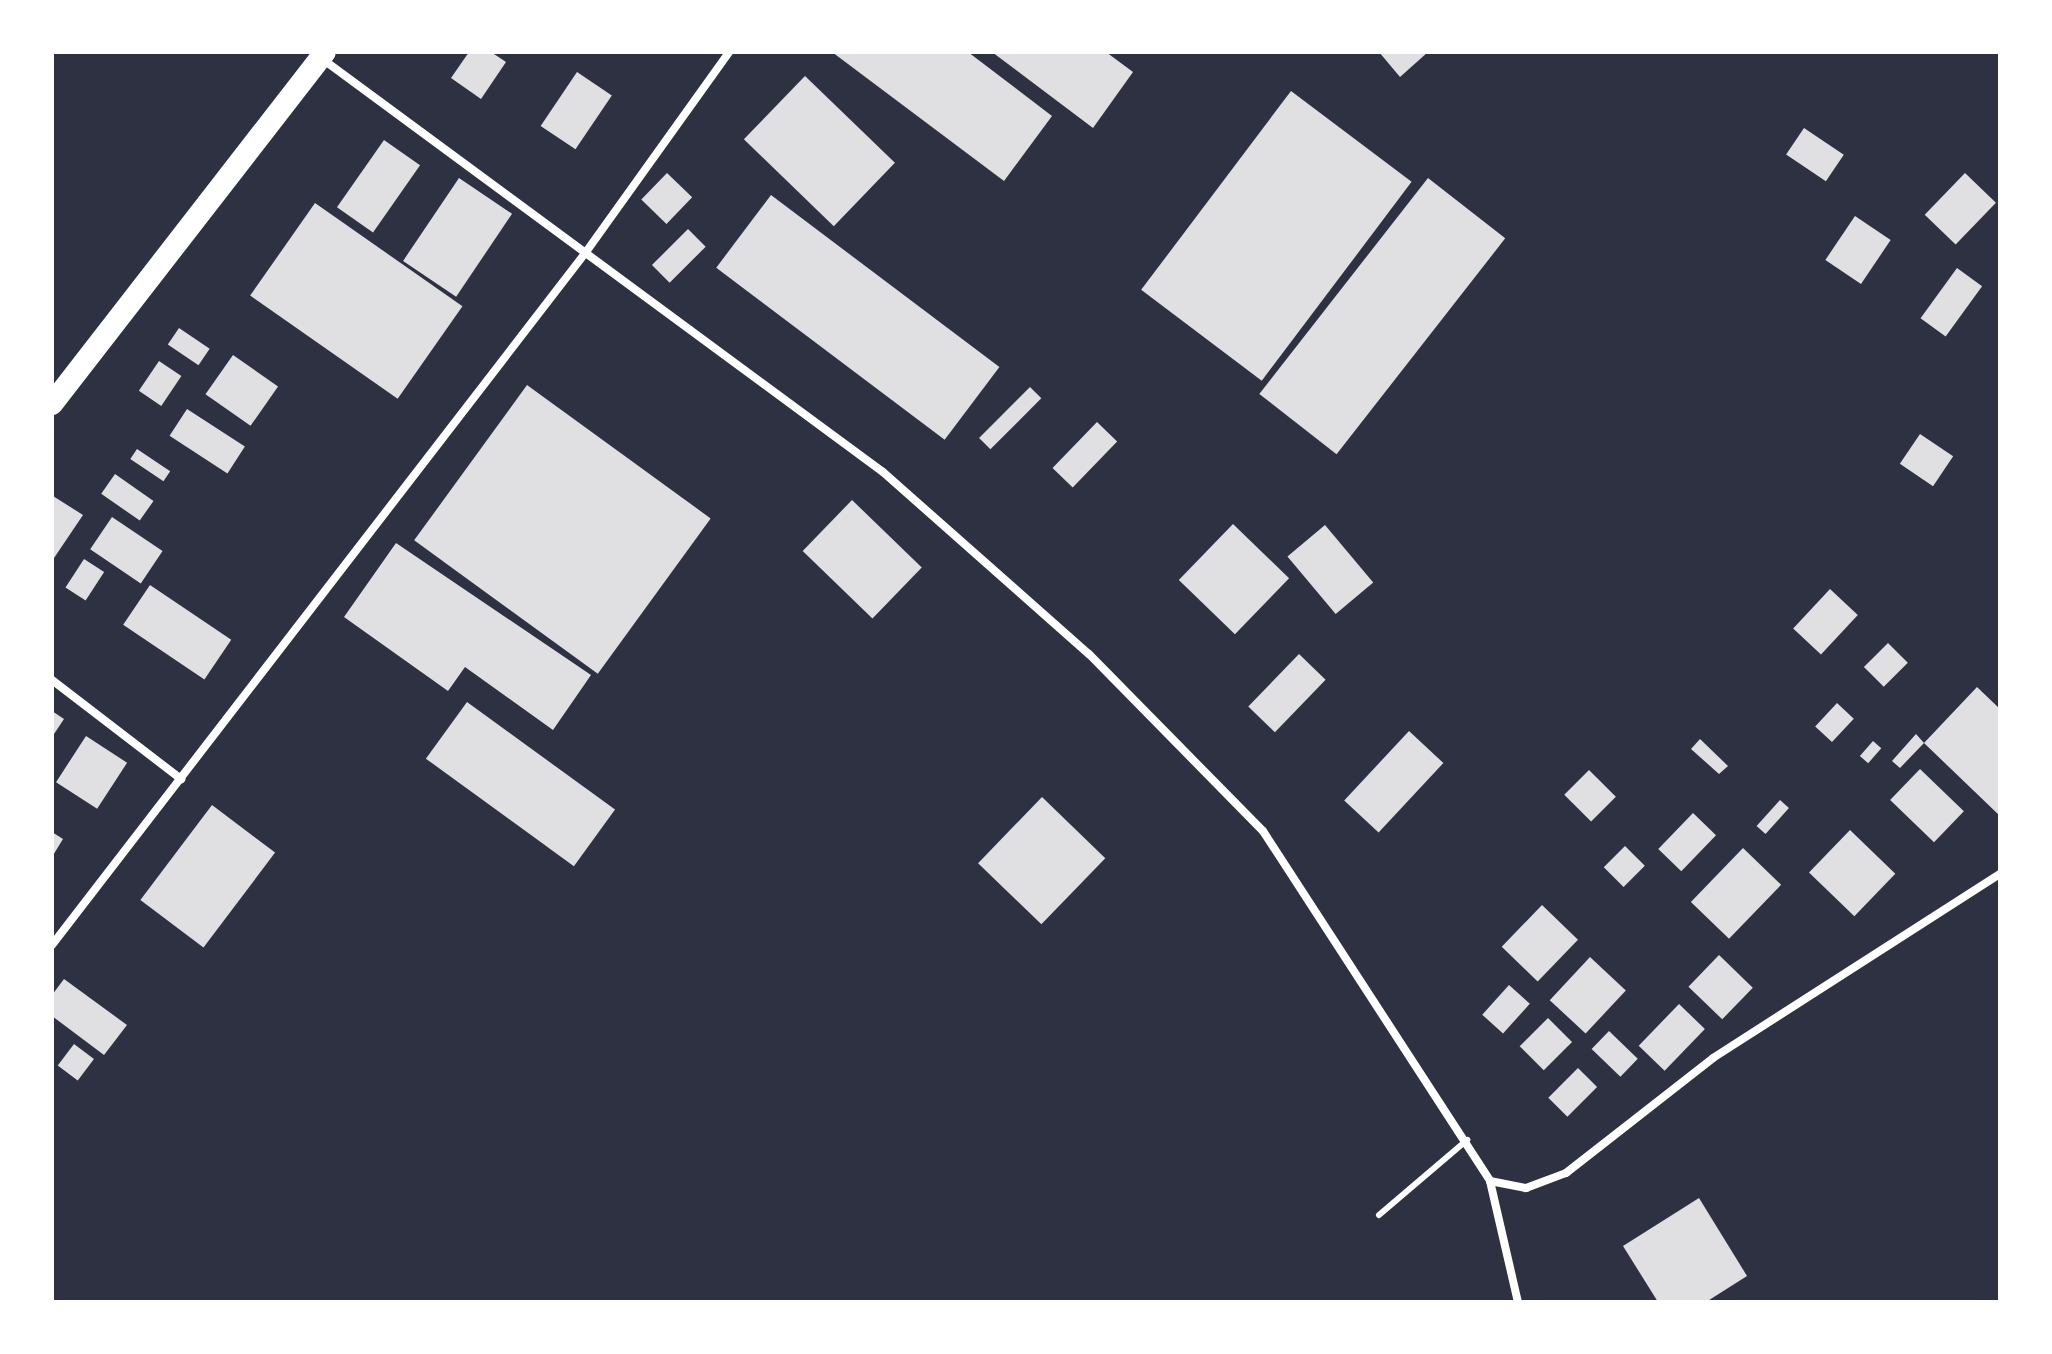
<!DOCTYPE html>
<html>
<head>
<meta charset="utf-8">
<style>
	body { margin:0 }
	#map { position:relative; width:2052px; height:1354px; overflow:hidden; background:#2d3142; font-family:Barlow,sans-serif }
	div>[style] { position:absolute }
	.building>* { inset:0; background:#e0e0e3; transform-origin:0 0 }
	.service>* { height:6px; margin:-3px; padding:0 3px; transform-origin:3px; border-radius:3px; background:#fff }
	.minor>* { height:8px; margin:-4px; padding:0 4px; transform-origin:4px; border-radius:4px; background:#fff }
	.trunk>* { height:22px; margin:-11px; padding:0 11px; transform-origin:11px; border-radius:11px; background:#fff }
	span { translate:-50% -50%; white-space:nowrap; text-align:center; line-height:1.15; -webkit-text-stroke:6px #fff; paint-order:stroke }
	.frame { position:absolute; inset:0; border:54px solid #fff; pointer-events:none }
</style>
</head>
<body>
<div id="map">
	<div class="building">
		<i style="clip-path:polygon(469px 52px,491px 52px,506px 62px,481px 99px,451px 78px)"></i>
		<i style="clip-path:polygon(832px 52px,968px 52px,1052px 116px,1004px 181px)"></i>
		<i style="clip-path:polygon(992px 52px,1106px 52px,1133px 72px,1093px 128px)"></i>
		<i style="clip-path:polygon(1379px 52px,1428px 52px,1400px 77px)"></i>
		<i style="left:577px;top:72px;width:42px;height:65px;rotate:34deg"></i>
		<i style="left:805px;top:76px;width:125px;height:88px;rotate:44deg"></i>
		<i style="left:1291px;top:91px;width:151px;height:249px;rotate:37deg"></i>
		<i style="left:1804px;top:128px;width:48px;height:32px;rotate:34deg"></i>
		<i style="left:384px;top:140px;width:44px;height:82px;rotate:35deg"></i>
		<i style="left:667px;top:173px;width:35px;height:37px;rotate:44deg"></i>
		<i style="left:1965px;top:173px;width:43px;height:58px;rotate:44deg"></i>
		<i style="left:459px;top:178px;width:64px;height:100px;rotate:34deg"></i>
		<i style="left:1428px;top:178px;width:98px;height:274px;rotate:38deg"></i>
		<i style="left:771px;top:195px;width:286px;height:91px;rotate:37deg"></i>
		<i style="left:315px;top:203px;width:180px;height:113px;rotate:35deg"></i>
		<i style="left:1855px;top:216px;width:43px;height:53px;rotate:34deg"></i>
		<i style="left:688px;top:229px;width:25px;height:51px;rotate:45deg"></i>
		<i style="left:1957px;top:268px;width:31px;height:62px;rotate:36deg"></i>
		<i style="left:179px;top:328px;width:37px;height:20px;rotate:34deg"></i>
		<i style="left:233px;top:355px;width:55px;height:48px;rotate:35deg"></i>
		<i style="left:159px;top:361px;width:27px;height:36px;rotate:34deg"></i>
		<i style="left:527px;top:385px;width:227px;height:192px;rotate:36deg"></i>
		<i style="left:1030px;top:387px;width:16px;height:72px;rotate:45deg"></i>
		<i style="left:187px;top:409px;width:69px;height:32px;rotate:33deg"></i>
		<i style="left:1097px;top:422px;width:28px;height:64px;rotate:44deg"></i>
		<i style="left:1920px;top:434px;width:40px;height:36px;rotate:34deg"></i>
		<i style="left:137px;top:449px;width:40px;height:12px;rotate:34deg"></i>
		<i style="left:115px;top:474px;width:47px;height:24px;rotate:35deg"></i>
		<i style="clip-path:polygon(53px 496px,83px 515px,52px 561px,52px 498px)"></i>
		<i style="left:852px;top:500px;width:97px;height:71px;rotate:44deg"></i>
		<i style="left:112px;top:517px;width:61px;height:39px;rotate:34deg"></i>
		<i style="left:1233px;top:524px;width:78px;height:78px;rotate:44deg"></i>
		<i style="left:1325px;top:525px;width:75px;height:49px;rotate:50deg"></i>
		<i style="clip-path:polygon(396px 543px,591px 675px,553px 730px,465px 667px,448px 691px,344px 617px)"></i>
		<i style="left:84px;top:559px;width:24px;height:34px;rotate:33deg"></i>
		<i style="left:150px;top:585px;width:98px;height:48px;rotate:34deg"></i>
		<i style="left:1830px;top:589px;width:38px;height:54px;rotate:43deg"></i>
		<i style="left:1888px;top:643px;width:28px;height:34px;rotate:45deg"></i>
		<i style="left:1299px;top:654px;width:37px;height:73px;rotate:44deg"></i>
		<i style="clip-path:polygon(1977px 687px,2000px 709px,2000px 816px,1924px 743px,1900px 768px,1892px 761px,1916px 734px,1924px 743px)"></i>
		<i style="left:467px;top:702px;width:183px;height:70px;rotate:36deg"></i>
		<i style="left:1837px;top:703px;width:23px;height:32px;rotate:43deg"></i>
		<i style="clip-path:polygon(52px 711px,64px 719px,52px 737px)"></i>
		<i style="left:1409px;top:731px;width:47px;height:95px;rotate:43deg"></i>
		<i style="left:86px;top:736px;width:49px;height:55px;rotate:33deg"></i>
		<i style="clip-path:polygon(1700px 739px,1728px 766px,1719px 774px,1691px 749px)"></i>
		<i style="left:1873px;top:741px;width:11px;height:20px;rotate:41deg"></i>
		<i style="left:1920px;top:769px;width:61px;height:43px;rotate:44deg"></i>
		<i style="left:1589px;top:770px;width:38px;height:35px;rotate:45deg"></i>
		<i style="left:1042px;top:797px;width:88px;height:92px;rotate:44deg"></i>
		<i style="left:1780px;top:800px;width:12px;height:35px;rotate:42deg"></i>
		<i style="left:212px;top:805px;width:79px;height:119px;rotate:37deg"></i>
		<i style="left:1693px;top:813px;width:32px;height:50px;rotate:44deg"></i>
		<i style="left:1850px;top:830px;width:63px;height:59px;rotate:44deg"></i>
		<i style="clip-path:polygon(52px 832px,63px 839px,52px 857px)"></i>
		<i style="left:1625px;top:846px;width:28px;height:30px;rotate:45deg"></i>
		<i style="left:1743px;top:848px;width:53px;height:75px;rotate:44deg"></i>
		<i style="left:1542px;top:905px;width:50px;height:58px;rotate:44deg"></i>
		<i style="left:1719px;top:955px;width:47px;height:44px;rotate:44deg"></i>
		<i style="left:1590px;top:957px;width:49px;height:59px;rotate:43deg"></i>
		<i style="clip-path:polygon(64px 979px,127px 1025px,104px 1055px,52px 1016px,52px 995px)"></i>
		<i style="left:1509px;top:985px;width:28px;height:40px;rotate:42deg"></i>
		<i style="left:1679px;top:1004px;width:36px;height:58px;rotate:44deg"></i>
		<i style="left:1548px;top:1018px;width:34px;height:40px;rotate:45deg"></i>
		<i style="left:1609px;top:1031px;width:40px;height:25px;rotate:44deg"></i>
		<i style="left:74px;top:1044px;width:25px;height:27px;rotate:37deg"></i>
		<i style="left:1578px;top:1068px;width:27px;height:42px;rotate:45deg"></i>
		<i style="clip-path:polygon(1699px 1198px,1747px 1276px,1706px 1302px,1658px 1302px,1623px 1246px)"></i>
	</div>
	<div class="service">
		<i style="left:1379px;top:1215px;width:116px;rotate:-40.4deg"></i>
	</div>
	<div class="minor">
		<i style="left:321px;top:58px;width:698px;rotate:36.38deg"></i>
		<i style="left:883px;top:472px;width:275px;rotate:41.5deg"></i>
		<i style="left:1089px;top:654px;width:248px;rotate:45.5deg"></i>
		<i style="left:1263px;top:831px;width:417px;rotate:57deg"></i>
		<i style="left:1490px;top:1181px;width:124px;rotate:77deg"></i>
		<i style="left:52px;top:680px;width:163px;rotate:37.5deg"></i>
		<i style="left:52px;top:945px;width:875px;rotate:-52.38deg"></i>
		<i style="left:586px;top:252px;width:246px;rotate:-54.4deg"></i>
		<i style="left:1490px;top:1181px;width:37px;rotate:11deg"></i>
		<i style="left:1526px;top:1188px;width:43px;rotate:-20.6deg"></i>
		<i style="left:1566px;top:1173px;width:187px;rotate:-38deg"></i>
		<i style="left:1713px;top:1058px;width:341px;rotate:-32.7deg"></i>
	</div>
	<div class="trunk">
		<i style="left:52px;top:404px;width:445px;rotate:-52.2deg"></i>
	</div>
	<div class="frame"></div>
</div>
</body>
</html>
